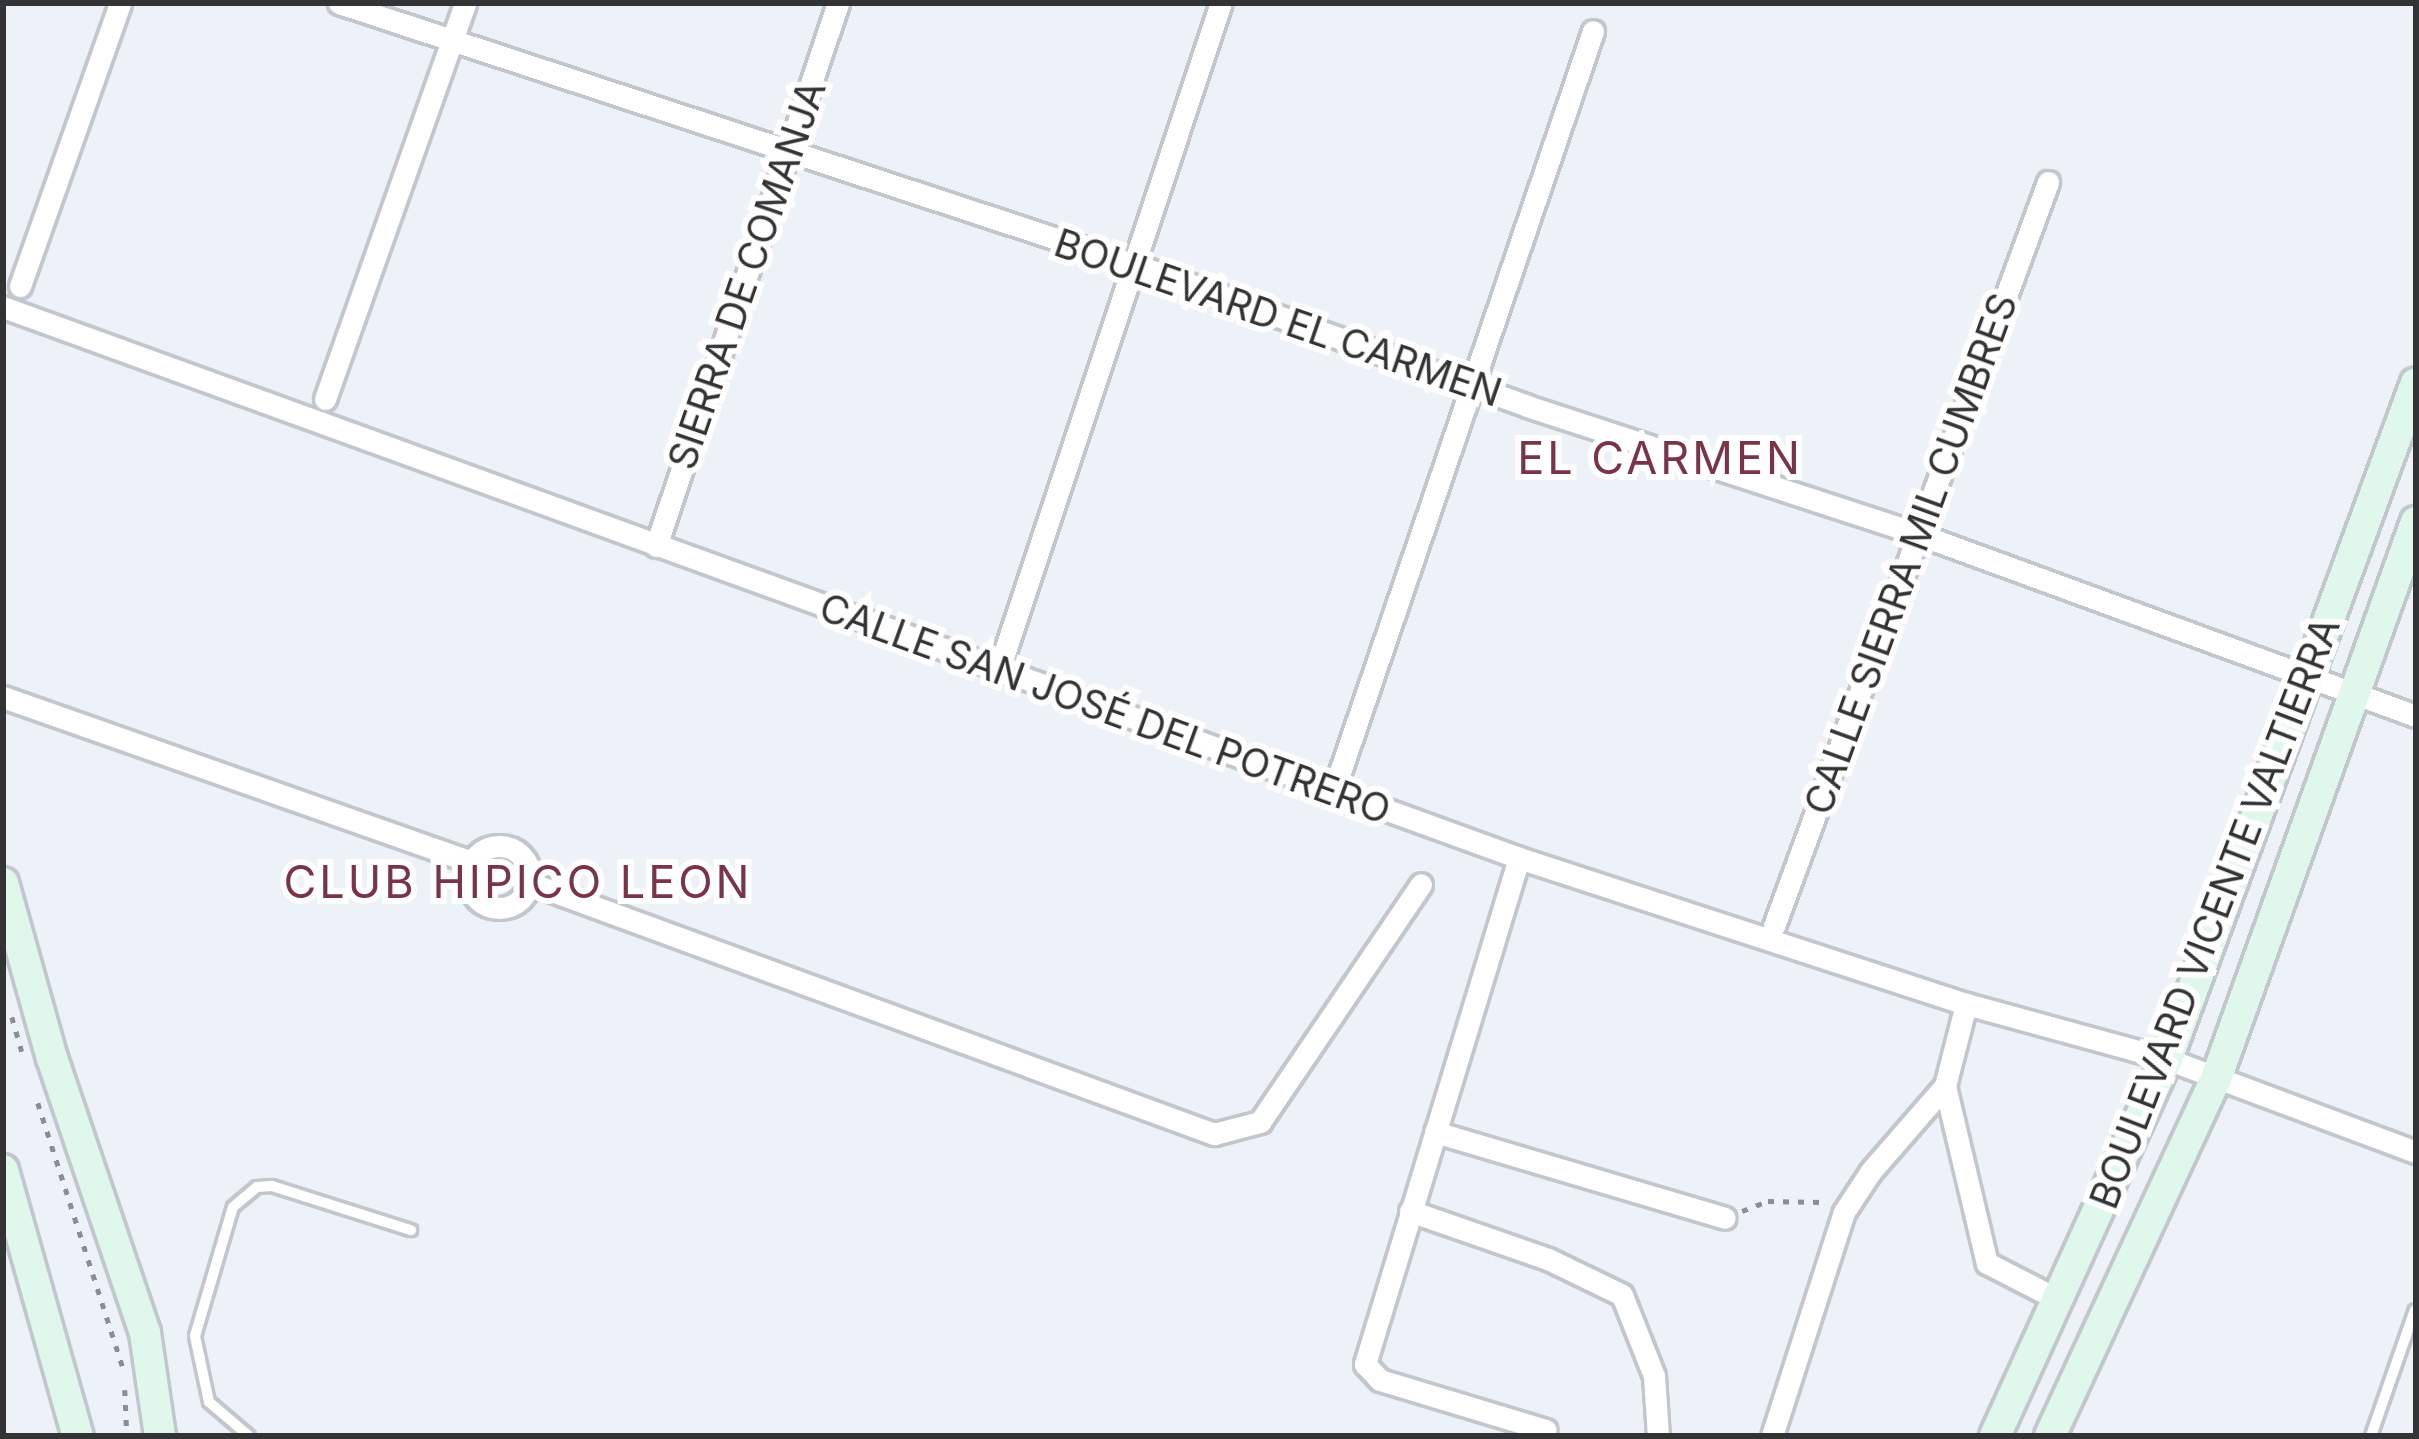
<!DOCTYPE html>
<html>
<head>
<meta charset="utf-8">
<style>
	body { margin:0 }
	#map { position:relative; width:2419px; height:1439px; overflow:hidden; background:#edf1f8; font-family:Inter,sans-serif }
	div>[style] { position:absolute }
	.path>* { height:4.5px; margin-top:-2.25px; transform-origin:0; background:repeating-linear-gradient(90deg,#8a8d91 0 6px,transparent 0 15px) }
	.roads { filter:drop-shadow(3px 0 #c2c6cd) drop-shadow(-3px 0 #c2c6cd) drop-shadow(0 3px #c2c6cd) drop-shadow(0 -3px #c2c6cd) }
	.service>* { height:10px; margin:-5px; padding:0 5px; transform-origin:5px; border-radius:5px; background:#fff }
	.minor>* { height:21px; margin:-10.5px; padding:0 10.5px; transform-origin:10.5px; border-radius:10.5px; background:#fff }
	.minor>.ring { margin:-10.5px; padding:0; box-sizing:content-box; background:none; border:21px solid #fff; border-radius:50% }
	.secondary>* { height:30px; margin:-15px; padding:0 15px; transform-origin:15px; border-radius:15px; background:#e0f8ec }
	span { translate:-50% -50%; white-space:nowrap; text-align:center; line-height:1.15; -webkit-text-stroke:12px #fefefe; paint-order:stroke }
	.street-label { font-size:39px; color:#313335 }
	.quarter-label { font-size:45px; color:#79344a; letter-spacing:3px }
	.frame { position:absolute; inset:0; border:6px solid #313335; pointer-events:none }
</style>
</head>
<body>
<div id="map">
	<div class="path">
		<i style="left:12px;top:1017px;width:36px;rotate:74deg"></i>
		<i style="left:38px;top:1103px;width:277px;rotate:72.2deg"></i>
		<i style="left:1742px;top:1211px;width:28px;rotate:-21deg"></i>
		<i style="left:1768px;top:1201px;width:56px;rotate:1deg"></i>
		<i style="left:125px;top:1390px;width:46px;rotate:87.5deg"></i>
	</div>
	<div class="roads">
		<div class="service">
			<i style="left:249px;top:1436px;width:52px;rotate:-139.6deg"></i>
			<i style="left:209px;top:1402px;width:67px;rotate:-102deg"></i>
			<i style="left:195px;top:1336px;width:134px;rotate:-73.6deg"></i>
			<i style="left:233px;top:1207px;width:31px;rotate:-40deg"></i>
			<i style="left:257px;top:1187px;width:15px;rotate:-4deg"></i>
			<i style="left:272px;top:1186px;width:146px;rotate:17.6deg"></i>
			<i style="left:2371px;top:1436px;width:133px;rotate:-70.8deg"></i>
		</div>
		<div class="minor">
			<i style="left:339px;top:3px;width:836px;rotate:18.2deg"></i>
			<i style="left:1133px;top:264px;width:419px;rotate:19.8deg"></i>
			<i style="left:1527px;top:406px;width:411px;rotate:18.1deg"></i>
			<i style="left:1918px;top:534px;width:530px;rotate:20.08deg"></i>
			<i style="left:20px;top:286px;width:300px;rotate:-70.5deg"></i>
			<i style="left:3px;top:307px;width:1613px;rotate:19.97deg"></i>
			<i style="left:1519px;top:858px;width:470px;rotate:18.1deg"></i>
			<i style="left:1966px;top:1004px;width:208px;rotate:15.3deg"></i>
			<i style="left:2167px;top:1059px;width:266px;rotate:20.5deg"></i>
			<i style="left:325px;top:399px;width:420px;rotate:-70.5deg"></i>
			<i style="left:656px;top:546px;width:573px;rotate:-71.47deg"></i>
			<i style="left:998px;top:672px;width:705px;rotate:-71.57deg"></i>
			<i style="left:3px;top:697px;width:496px;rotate:19.4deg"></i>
			<i style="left:1339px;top:775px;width:786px;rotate:-71.15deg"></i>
			<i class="ring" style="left:468px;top:846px;width:41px;height:41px"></i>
			<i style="left:1519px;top:858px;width:529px;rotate:106.93deg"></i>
			<i style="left:1365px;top:1364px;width:22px;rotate:47deg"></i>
			<i style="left:1380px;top:1380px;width:173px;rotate:16.8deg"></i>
			<i style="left:530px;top:883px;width:729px;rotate:20.15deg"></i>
			<i style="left:1214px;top:1134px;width:48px;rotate:-14.6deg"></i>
			<i style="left:1260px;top:1122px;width:287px;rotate:-55.9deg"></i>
			<i style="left:1774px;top:926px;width:793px;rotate:-69.78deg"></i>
			<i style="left:1945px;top:1086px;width:182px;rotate:76.7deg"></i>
			<i style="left:1987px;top:1263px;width:76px;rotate:27.2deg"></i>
			<i style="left:1435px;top:1132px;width:302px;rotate:16.5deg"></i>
			<i style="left:1410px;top:1211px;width:146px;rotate:19.2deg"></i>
			<i style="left:1548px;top:1259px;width:82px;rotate:25.9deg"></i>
			<i style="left:1622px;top:1295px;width:87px;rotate:68.4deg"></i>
			<i style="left:1654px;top:1376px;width:60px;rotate:86.2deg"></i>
			<i style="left:1772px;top:1436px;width:235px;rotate:-72.2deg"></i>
			<i style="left:1844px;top:1212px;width:49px;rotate:-56.6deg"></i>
			<i style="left:1871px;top:1171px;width:113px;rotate:-49deg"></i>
			<i style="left:1945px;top:1086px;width:85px;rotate:-75.6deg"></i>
		</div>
		<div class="secondary">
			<i style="left:3px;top:883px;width:182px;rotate:74.4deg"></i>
			<i style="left:52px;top:1058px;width:290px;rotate:71.3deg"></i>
			<i style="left:145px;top:1333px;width:104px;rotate:81.7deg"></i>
			<i style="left:3px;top:1170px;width:276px;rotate:74.3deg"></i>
			<i style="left:1995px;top:1436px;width:414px;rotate:-65.5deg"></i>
			<i style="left:2167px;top:1059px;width:720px;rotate:-69.78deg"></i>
			<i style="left:2050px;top:1436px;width:394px;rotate:-65.1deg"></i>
			<i style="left:2216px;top:1079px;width:592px;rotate:-70.25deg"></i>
		</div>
	</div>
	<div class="street-label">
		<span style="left:747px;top:275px;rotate:-71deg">SIERRA DE COMANJA</span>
		<span style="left:1278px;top:318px;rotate:19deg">BOULEVARD EL CARMEN</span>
		<span style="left:1911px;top:554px;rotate:-70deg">CALLE SIERRA MIL CUMBRES</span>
		<span style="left:1105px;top:709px;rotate:20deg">CALLE SAN JOSÉ DEL POTRERO</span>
		<span style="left:2215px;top:913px;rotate:-69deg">BOULEVARD VICENTE VALTIERRA</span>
	</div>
	<div class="quarter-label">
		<span style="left:1660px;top:458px">EL CARMEN</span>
		<span style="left:518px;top:882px">CLUB HIPICO LEON</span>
	</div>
	<div class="frame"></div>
</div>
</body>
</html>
